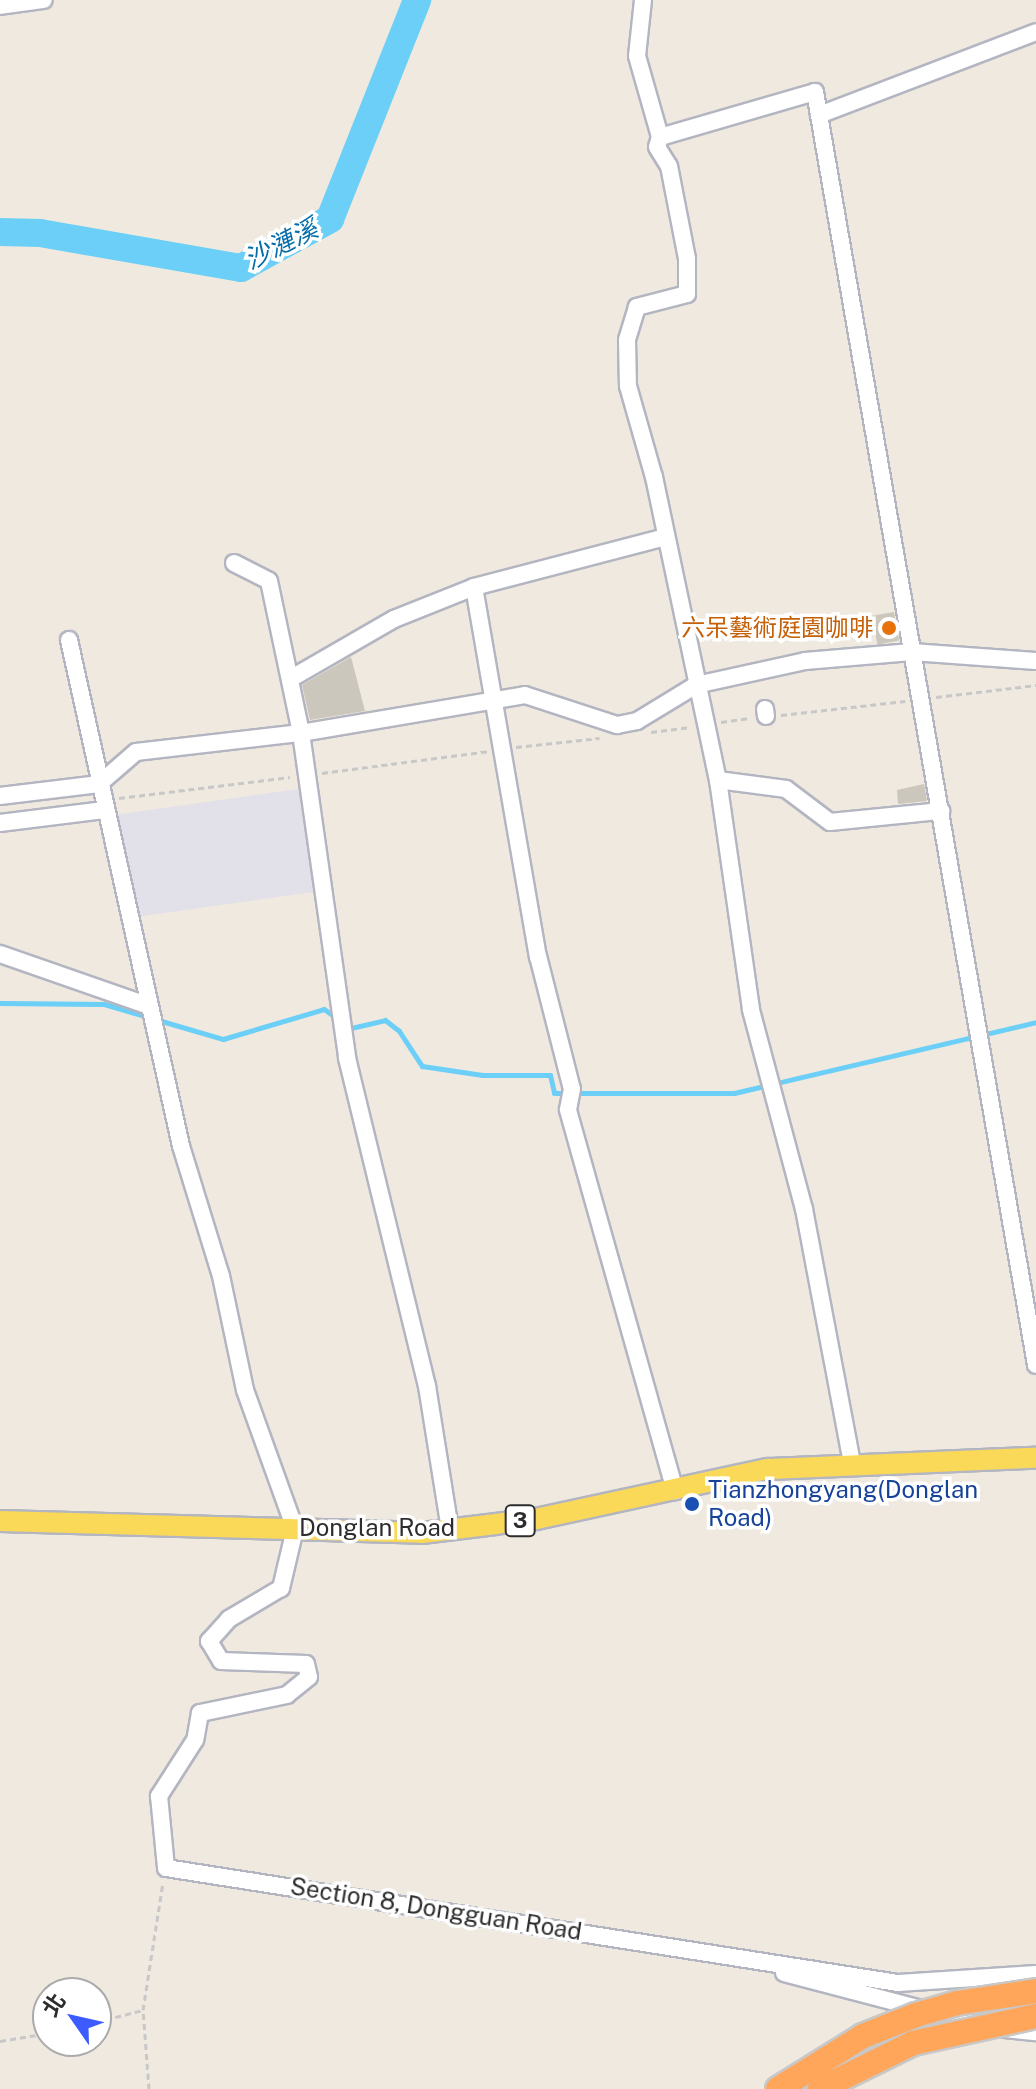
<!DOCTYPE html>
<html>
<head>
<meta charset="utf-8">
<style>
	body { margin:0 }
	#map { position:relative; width:1036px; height:2089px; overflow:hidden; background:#efe9df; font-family:"Public Sans","Noto Sans TC",sans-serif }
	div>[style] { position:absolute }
	.industrial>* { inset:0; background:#e2e0e8; transform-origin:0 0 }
	.stream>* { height:5px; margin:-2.5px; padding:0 2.5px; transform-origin:2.5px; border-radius:2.5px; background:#6ccff7 }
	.river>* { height:28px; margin:-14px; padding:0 14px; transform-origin:14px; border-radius:14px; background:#6ccff7 }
	.building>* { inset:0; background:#cbc7bd; transform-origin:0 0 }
	.path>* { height:3px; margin-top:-1.5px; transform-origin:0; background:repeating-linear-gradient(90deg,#c8c8c8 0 6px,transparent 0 10px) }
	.roads { filter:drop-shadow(2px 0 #b3b5c1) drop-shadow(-2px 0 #b3b5c1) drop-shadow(0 2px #b3b5c1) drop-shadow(0 -2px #b3b5c1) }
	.minor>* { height:16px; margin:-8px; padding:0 8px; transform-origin:8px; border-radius:8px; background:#fff }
	.major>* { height:20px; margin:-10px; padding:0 10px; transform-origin:10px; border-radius:10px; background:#fad959 }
	.bridges { filter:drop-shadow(2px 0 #c8c8c8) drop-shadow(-2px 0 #c8c8c8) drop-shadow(0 2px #c8c8c8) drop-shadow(0 -2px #c8c8c8) }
	.highway-bridge>* { height:24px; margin:-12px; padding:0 12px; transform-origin:12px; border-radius:12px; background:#ffa65a }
	.dots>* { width:22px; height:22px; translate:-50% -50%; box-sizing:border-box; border:4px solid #fff; border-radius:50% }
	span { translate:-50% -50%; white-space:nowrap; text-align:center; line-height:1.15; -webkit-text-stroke:7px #fff; paint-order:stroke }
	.shield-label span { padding:2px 6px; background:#fff; border:2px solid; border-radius:6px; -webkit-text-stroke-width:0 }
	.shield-label { font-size:22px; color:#2d2d2d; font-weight:700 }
	.food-label { font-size:24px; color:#c56008 }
	.right { translate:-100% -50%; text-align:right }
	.transit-label { font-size:24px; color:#164399 }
	.left { translate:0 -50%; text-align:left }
	.street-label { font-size:24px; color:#2d2d2d }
	.water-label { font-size:26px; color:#046daa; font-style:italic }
	.north { position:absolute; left:32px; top:1977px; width:80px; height:80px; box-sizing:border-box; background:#fff; border:2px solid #ababab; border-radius:50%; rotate:304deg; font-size:22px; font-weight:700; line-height:32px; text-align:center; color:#2d2d2d }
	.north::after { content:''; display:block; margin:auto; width:28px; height:36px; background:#3c5cff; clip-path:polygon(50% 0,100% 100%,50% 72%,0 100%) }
</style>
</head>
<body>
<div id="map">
	<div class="industrial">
		<i style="left:306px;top:788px;width:104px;height:199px;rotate:82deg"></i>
	</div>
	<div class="stream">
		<i style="left:0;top:1003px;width:104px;rotate:0.6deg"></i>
		<i style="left:104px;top:1004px;width:46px;rotate:16.5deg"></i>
		<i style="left:158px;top:1020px;width:68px;rotate:16.3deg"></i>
		<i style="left:223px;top:1039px;width:105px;rotate:-16.5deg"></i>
		<i style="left:324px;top:1009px;width:17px;rotate:36deg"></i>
		<i style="left:346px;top:1025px;width:6px;rotate:31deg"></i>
		<i style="left:351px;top:1028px;width:35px;rotate:-13deg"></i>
		<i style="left:385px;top:1020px;width:18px;rotate:38deg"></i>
		<i style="left:399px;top:1031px;width:42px;rotate:56.7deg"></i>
		<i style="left:422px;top:1066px;width:61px;rotate:8.5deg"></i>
		<i style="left:482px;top:1075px;width:68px"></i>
		<i style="left:550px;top:1075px;width:18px;rotate:77deg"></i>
		<i style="left:554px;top:1093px;width:180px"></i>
		<i style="left:734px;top:1093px;width:310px;rotate:-13.2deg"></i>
	</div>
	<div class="river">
		<i style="left:0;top:232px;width:40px;rotate:1.4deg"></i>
		<i style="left:40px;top:233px;width:204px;rotate:9.9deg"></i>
		<i style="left:241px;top:268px;width:102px;rotate:-28.8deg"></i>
		<i style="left:330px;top:219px;width:236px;rotate:-68.3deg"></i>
	</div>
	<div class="building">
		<i style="left:894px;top:612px;width:29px;height:22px;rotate:80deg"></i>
		<i style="clip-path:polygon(351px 657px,365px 711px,310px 720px,302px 685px)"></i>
		<i style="clip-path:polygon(924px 784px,927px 801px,898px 804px,897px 790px)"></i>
	</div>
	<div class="path">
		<i style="left:936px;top:697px;width:101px;rotate:-6.8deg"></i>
		<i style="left:781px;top:715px;width:125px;rotate:-6.4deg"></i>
		<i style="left:721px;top:722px;width:29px;rotate:-8deg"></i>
		<i style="left:651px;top:732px;width:40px;rotate:-7.1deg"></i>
		<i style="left:516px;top:747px;width:84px;rotate:-6.1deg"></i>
		<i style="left:322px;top:773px;width:167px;rotate:-7.5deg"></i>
		<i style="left:119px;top:798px;width:172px;rotate:-7deg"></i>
		<i style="left:96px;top:2022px;width:49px;rotate:-14.3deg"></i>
		<i style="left:0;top:2041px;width:49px;rotate:-9.5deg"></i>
		<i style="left:149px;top:2089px;width:79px;rotate:-94.3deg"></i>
		<i style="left:143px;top:2010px;width:129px;rotate:-81.1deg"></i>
	</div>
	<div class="roads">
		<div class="minor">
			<i style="left:643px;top:0;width:56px;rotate:96.1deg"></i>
			<i style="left:637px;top:56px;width:84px;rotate:74.1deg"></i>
			<i style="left:660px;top:137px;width:10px;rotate:107deg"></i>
			<i style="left:657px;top:147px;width:22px;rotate:58deg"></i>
			<i style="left:669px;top:166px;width:95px;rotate:79deg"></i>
			<i style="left:687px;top:259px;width:35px;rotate:90deg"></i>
			<i style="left:687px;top:294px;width:52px;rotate:165.4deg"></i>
			<i style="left:637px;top:307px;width:34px;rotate:107deg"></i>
			<i style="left:627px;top:340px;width:46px;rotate:88.8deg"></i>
			<i style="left:628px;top:386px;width:95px;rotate:74.1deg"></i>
			<i style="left:654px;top:477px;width:310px;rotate:78.1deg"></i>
			<i style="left:718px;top:780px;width:232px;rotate:81.8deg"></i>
			<i style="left:751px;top:1010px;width:206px;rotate:75.1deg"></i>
			<i style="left:804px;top:1209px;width:258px;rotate:79.3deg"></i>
			<i style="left:0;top:6px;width:44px;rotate:-7.8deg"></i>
			<i style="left:819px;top:115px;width:232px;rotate:-20.9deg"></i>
			<i style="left:660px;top:137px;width:161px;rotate:-16.2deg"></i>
			<i style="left:815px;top:92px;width:1292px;rotate:80.15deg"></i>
			<i style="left:234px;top:563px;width:39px;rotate:27deg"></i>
			<i style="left:269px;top:581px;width:155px;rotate:78.1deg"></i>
			<i style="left:301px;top:733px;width:328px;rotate:81.9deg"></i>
			<i style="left:347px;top:1058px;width:338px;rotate:76.3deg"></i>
			<i style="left:427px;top:1386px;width:146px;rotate:80.9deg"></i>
			<i style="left:474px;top:587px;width:375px;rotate:80.2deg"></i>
			<i style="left:538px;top:956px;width:137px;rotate:75.7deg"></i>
			<i style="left:572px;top:1089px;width:21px;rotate:101deg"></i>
			<i style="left:568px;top:1110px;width:396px;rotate:74.3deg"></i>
			<i style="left:69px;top:640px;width:518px;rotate:77.52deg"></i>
			<i style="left:181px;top:1146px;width:136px;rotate:72.9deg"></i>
			<i style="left:221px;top:1276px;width:116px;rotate:78.1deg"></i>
			<i style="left:245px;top:1390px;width:148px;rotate:70.2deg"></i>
			<i style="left:295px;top:1529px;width:61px;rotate:103.3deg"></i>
			<i style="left:281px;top:1588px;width:61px;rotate:149.2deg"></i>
			<i style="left:229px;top:1619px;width:30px;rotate:132deg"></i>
			<i style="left:209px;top:1641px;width:23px;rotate:59deg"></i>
			<i style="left:221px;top:1661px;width:85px;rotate:2deg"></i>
			<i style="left:306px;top:1664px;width:13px;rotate:77deg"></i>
			<i style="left:309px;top:1677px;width:28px;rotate:141deg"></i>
			<i style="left:287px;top:1695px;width:89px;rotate:168.3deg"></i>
			<i style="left:200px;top:1713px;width:27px;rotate:100deg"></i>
			<i style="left:195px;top:1740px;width:67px;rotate:122.7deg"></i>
			<i style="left:159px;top:1796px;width:72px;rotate:84.4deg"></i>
			<i style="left:166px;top:1868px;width:741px;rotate:8.93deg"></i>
			<i style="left:898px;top:1983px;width:138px;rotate:-3.7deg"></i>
			<i style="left:290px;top:679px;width:120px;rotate:-30deg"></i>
			<i style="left:394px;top:619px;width:86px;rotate:-21.8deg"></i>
			<i style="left:474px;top:587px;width:198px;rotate:-14.6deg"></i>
			<i style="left:765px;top:709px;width:7px;rotate:82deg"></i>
			<i style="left:718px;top:780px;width:69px;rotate:7.5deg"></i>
			<i style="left:786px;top:789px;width:55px;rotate:36.9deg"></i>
			<i style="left:830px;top:822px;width:112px;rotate:-5.7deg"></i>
			<i style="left:0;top:796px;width:100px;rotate:-6.9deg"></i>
			<i style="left:99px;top:784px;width:49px;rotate:-40.9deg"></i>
			<i style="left:136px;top:752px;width:166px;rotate:-6.6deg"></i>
			<i style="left:301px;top:733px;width:227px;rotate:-9.6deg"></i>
			<i style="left:525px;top:695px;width:97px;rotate:18.1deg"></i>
			<i style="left:617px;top:725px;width:20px;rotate:-11deg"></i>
			<i style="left:637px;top:721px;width:69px;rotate:-31.4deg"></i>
			<i style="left:696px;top:685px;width:112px;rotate:-12.4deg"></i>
			<i style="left:805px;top:661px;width:107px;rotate:-4.8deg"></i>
			<i style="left:912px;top:652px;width:124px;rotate:4.2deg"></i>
			<i style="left:0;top:823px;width:105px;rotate:-7.1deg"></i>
			<i style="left:0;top:954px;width:158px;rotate:19.2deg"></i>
			<i style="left:784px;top:1973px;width:205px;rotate:14.7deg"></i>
			<i style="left:1005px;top:2029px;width:31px;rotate:6deg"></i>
		</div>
		<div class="major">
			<i style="left:0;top:1521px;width:422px;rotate:1.6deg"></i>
			<i style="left:422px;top:1533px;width:115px;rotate:-7deg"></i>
			<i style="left:536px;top:1519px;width:237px;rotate:-12.2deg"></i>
			<i style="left:768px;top:1469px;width:268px;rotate:-2.4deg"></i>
		</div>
	</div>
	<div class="bridges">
		<div class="highway-bridge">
			<i style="left:778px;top:2089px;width:100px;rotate:-31.9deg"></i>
			<i style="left:863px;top:2036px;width:57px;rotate:-21.6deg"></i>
			<i style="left:916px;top:2015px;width:43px;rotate:-16.3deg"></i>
			<i style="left:957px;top:2003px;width:80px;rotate:-8.6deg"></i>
			<i style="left:820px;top:2089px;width:104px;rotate:-26.3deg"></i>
			<i style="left:913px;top:2043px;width:126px;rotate:-12.4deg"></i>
		</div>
	</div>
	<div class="dots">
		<i style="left:889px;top:628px;background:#e8710a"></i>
		<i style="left:692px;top:1504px;background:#1a4fb4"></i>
	</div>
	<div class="shield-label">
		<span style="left:520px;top:1521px">3</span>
	</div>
	<div class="food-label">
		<span class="right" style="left:873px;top:628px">六呆藝術庭園咖啡</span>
	</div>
	<div class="transit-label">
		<span class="left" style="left:708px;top:1504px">Tianzhongyang(Donglan<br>Road)</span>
	</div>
	<div class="street-label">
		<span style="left:377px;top:1528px">Donglan Road</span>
		<span style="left:436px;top:1909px;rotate:9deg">Section 8, Dongguan Road</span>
	</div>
	<div class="water-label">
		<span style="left:281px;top:244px;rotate:-27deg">沙漣溪</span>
	</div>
	<div class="north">北</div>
</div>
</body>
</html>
